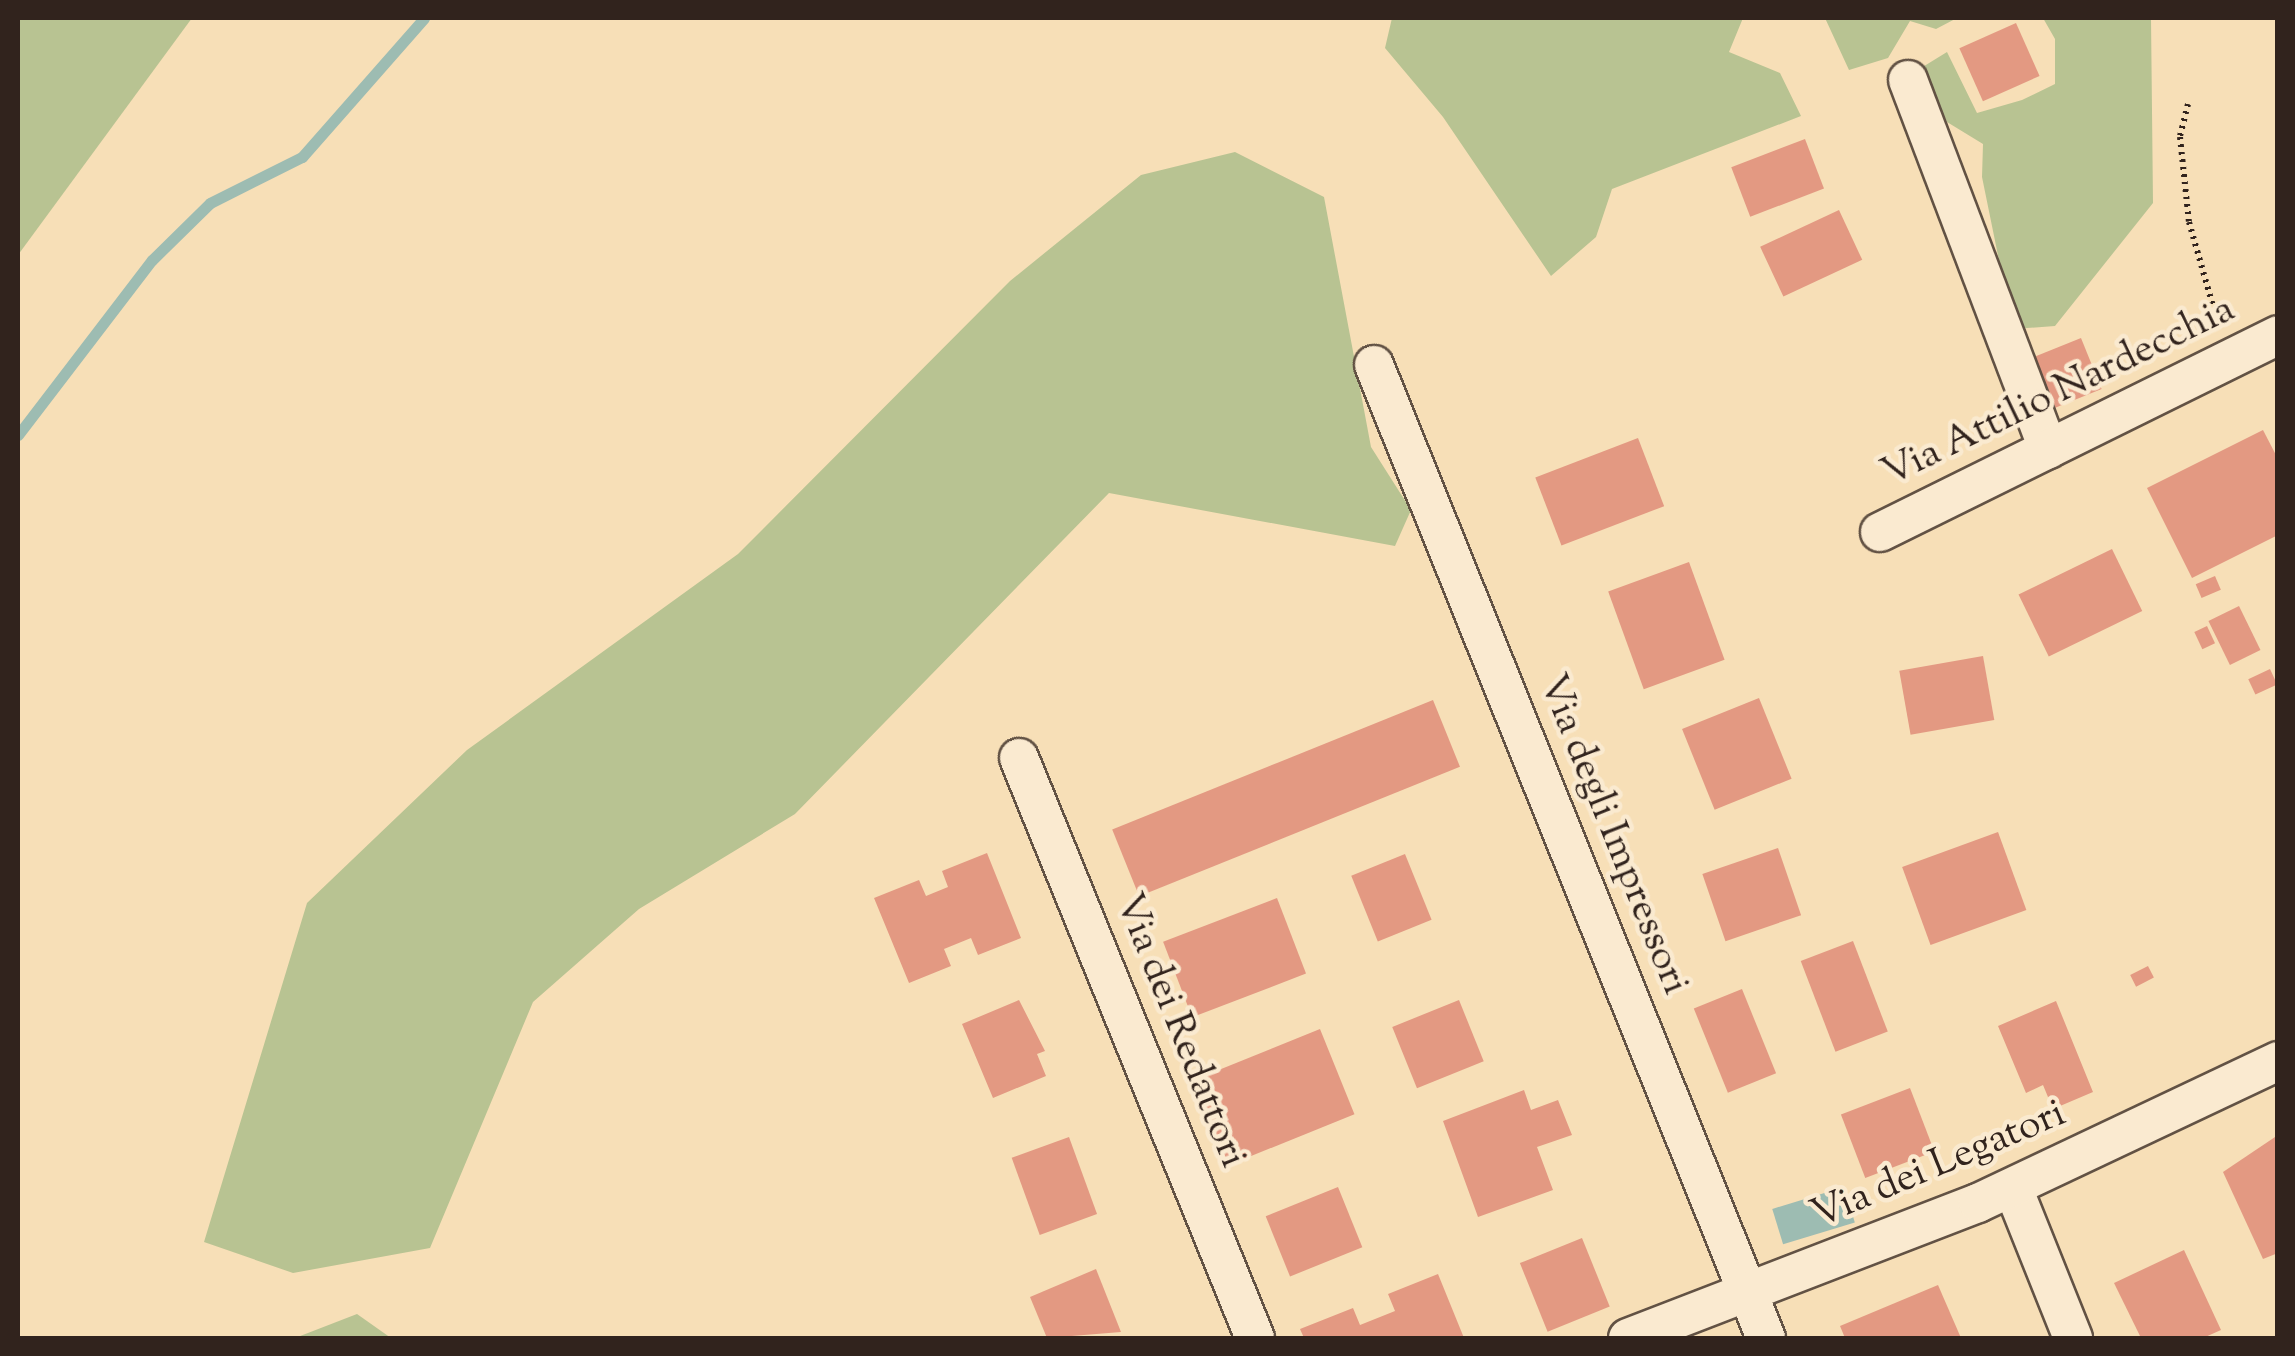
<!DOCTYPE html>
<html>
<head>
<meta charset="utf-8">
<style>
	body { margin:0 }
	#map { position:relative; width:2295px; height:1356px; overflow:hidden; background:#f7dfb7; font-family:"Sorts Mill Goudy",serif }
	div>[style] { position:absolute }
	.green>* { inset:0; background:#b8c392 }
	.water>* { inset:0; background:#9dbcb2; transform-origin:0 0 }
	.stream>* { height:11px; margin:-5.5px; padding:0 5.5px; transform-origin:5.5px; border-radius:5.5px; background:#9dbcb2 }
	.building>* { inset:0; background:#e39982; transform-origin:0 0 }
	.path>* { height:6px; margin-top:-3px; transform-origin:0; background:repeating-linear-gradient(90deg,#31231d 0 2.5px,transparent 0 7.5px) }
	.roads { filter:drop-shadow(2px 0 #625244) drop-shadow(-2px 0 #625244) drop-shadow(0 2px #625244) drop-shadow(0 -2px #625244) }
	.minor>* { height:38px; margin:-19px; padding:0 19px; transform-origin:19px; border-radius:19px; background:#faead0 }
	span { translate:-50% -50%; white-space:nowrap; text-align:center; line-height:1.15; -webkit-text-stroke:9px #faead0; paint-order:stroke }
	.street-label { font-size:40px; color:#31231d }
	.frame { position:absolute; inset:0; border:20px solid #31231d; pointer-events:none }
</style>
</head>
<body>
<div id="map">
	<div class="green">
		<i style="clip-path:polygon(18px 18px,192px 18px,18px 255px)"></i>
		<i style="clip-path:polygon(1392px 18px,1743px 18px,1729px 52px,1780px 73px,1801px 116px,1612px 189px,1596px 237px,1551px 276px,1443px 117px,1385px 48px)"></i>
		<i style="clip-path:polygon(1825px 18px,1957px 18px,1936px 29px,1910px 21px,1888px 58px,1849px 70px)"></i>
		<i style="clip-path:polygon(2043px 18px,2151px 18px,2153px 203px,2055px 326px,2013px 329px,1982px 177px,1983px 144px,1947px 122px,1921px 68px,1947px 52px,1977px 113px,2022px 100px,2055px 84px,2055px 39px)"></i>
		<i style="clip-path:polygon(1235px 152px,1324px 197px,1371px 447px,1411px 510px,1395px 546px,1109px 493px,795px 814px,639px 909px,533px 1002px,430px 1248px,293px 1273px,204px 1242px,307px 903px,467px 750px,738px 554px,1010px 281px,1141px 175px)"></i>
		<i style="clip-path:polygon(357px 1314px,391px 1338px,295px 1338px)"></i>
	</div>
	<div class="water">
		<i style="left:1844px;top:1187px;width:37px;height:75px;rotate:73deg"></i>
	</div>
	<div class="stream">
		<i style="left:18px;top:435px;width:220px;rotate:-52.6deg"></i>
		<i style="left:152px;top:260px;width:81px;rotate:-44.5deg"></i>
		<i style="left:210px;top:203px;width:103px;rotate:-26.6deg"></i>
		<i style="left:302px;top:157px;width:185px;rotate:-48.7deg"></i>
	</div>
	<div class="building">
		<i style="left:2016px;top:23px;width:58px;height:62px;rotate:66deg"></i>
		<i style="left:1805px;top:139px;width:53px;height:79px;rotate:69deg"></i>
		<i style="left:1839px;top:210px;width:55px;height:87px;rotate:65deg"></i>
		<i style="left:2081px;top:338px;width:55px;height:56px;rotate:68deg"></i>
		<i style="clip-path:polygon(2263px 430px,2278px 459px,2278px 535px,2192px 578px,2147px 488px)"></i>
		<i style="left:1638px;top:438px;width:73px;height:110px;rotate:69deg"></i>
		<i style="left:2112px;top:549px;width:69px;height:104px;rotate:64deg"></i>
		<i style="left:1689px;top:562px;width:104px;height:86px;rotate:70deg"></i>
		<i style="left:2215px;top:576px;width:15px;height:21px;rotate:67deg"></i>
		<i style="left:2239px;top:606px;width:49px;height:34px;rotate:64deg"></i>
		<i style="left:2207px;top:626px;width:19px;height:14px;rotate:65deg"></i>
		<i style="left:1983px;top:656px;width:65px;height:85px;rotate:80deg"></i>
		<i style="left:2270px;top:669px;width:17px;height:24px;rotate:65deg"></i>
		<i style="left:1759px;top:698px;width:87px;height:83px;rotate:68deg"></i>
		<i style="left:1433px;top:700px;width:72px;height:346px;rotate:68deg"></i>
		<i style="left:1998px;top:832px;width:83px;height:102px;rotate:70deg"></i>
		<i style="left:1778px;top:848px;width:71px;height:80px;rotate:71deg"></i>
		<i style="clip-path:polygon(987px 853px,1021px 938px,978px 955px,971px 938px,944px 949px,951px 966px,909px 983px,874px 898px,919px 880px,926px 896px,948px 887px,942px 871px)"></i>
		<i style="left:1405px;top:854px;width:71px;height:58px;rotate:68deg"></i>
		<i style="left:1277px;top:898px;width:81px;height:122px;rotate:69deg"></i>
		<i style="left:1853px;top:941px;width:97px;height:56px;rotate:69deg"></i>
		<i style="left:2148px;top:966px;width:13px;height:20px;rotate:63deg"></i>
		<i style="left:1742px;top:989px;width:91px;height:52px;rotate:68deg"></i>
		<i style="clip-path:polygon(1019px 1000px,1045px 1051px,1037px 1054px,1046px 1076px,993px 1098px,962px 1024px)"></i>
		<i style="left:1459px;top:1000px;width:66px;height:72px;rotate:68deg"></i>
		<i style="clip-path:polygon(2056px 1001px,2093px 1092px,2053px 1109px,2043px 1085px,2026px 1093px,1998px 1026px)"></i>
		<i style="left:1320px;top:1029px;width:92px;height:136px;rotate:68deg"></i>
		<i style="left:1910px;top:1088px;width:68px;height:74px;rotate:69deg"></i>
		<i style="clip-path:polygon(1524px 1090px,1531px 1110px,1558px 1100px,1572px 1135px,1537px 1147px,1553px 1190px,1478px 1217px,1443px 1121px)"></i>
		<i style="clip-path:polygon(2278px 1135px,2278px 1253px,2263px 1259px,2223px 1172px)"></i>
		<i style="left:1069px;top:1137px;width:82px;height:61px;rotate:70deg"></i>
		<i style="left:1338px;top:1187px;width:65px;height:78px;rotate:68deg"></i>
		<i style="left:1582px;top:1238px;width:74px;height:67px;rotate:68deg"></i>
		<i style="clip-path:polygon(2184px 1250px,2221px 1330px,2203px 1338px,2141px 1338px,2114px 1283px)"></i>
		<i style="clip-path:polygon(1096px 1269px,1121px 1332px,1047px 1338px,1030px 1297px)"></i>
		<i style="clip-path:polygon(1438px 1274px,1464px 1338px,1304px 1338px,1300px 1329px,1353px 1308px,1360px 1325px,1395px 1311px,1388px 1294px)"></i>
		<i style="clip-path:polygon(1938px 1285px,1961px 1338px,1845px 1338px,1840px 1326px)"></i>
	</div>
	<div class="path">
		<i style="left:2188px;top:104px;width:34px;rotate:104deg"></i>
		<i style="left:2180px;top:137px;width:85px;rotate:84deg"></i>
		<i style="left:2189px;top:222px;width:106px;rotate:74.1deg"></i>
	</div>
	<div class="roads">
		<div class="minor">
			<i style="left:1908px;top:80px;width:395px;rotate:69.2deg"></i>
			<i style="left:1374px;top:365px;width:1049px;rotate:68.06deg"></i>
			<i style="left:1880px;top:532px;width:444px;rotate:-26.3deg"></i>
			<i style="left:1019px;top:758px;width:626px;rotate:67.86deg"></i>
			<i style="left:2013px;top:1188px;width:162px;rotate:68.2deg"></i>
			<i style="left:1628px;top:1338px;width:375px;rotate:-21.1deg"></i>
			<i style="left:1978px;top:1203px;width:332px;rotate:-25.3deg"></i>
		</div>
	</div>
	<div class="street-label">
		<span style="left:2059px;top:393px;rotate:-26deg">Via Attilio Nardecchia</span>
		<span style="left:1612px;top:835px;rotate:68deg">Via degli Impressori</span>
		<span style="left:1179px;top:1031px;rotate:68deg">Via dei Redattori</span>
		<span style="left:1939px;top:1166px;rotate:-23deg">Via dei Legatori</span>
	</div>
	<div class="frame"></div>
</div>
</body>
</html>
